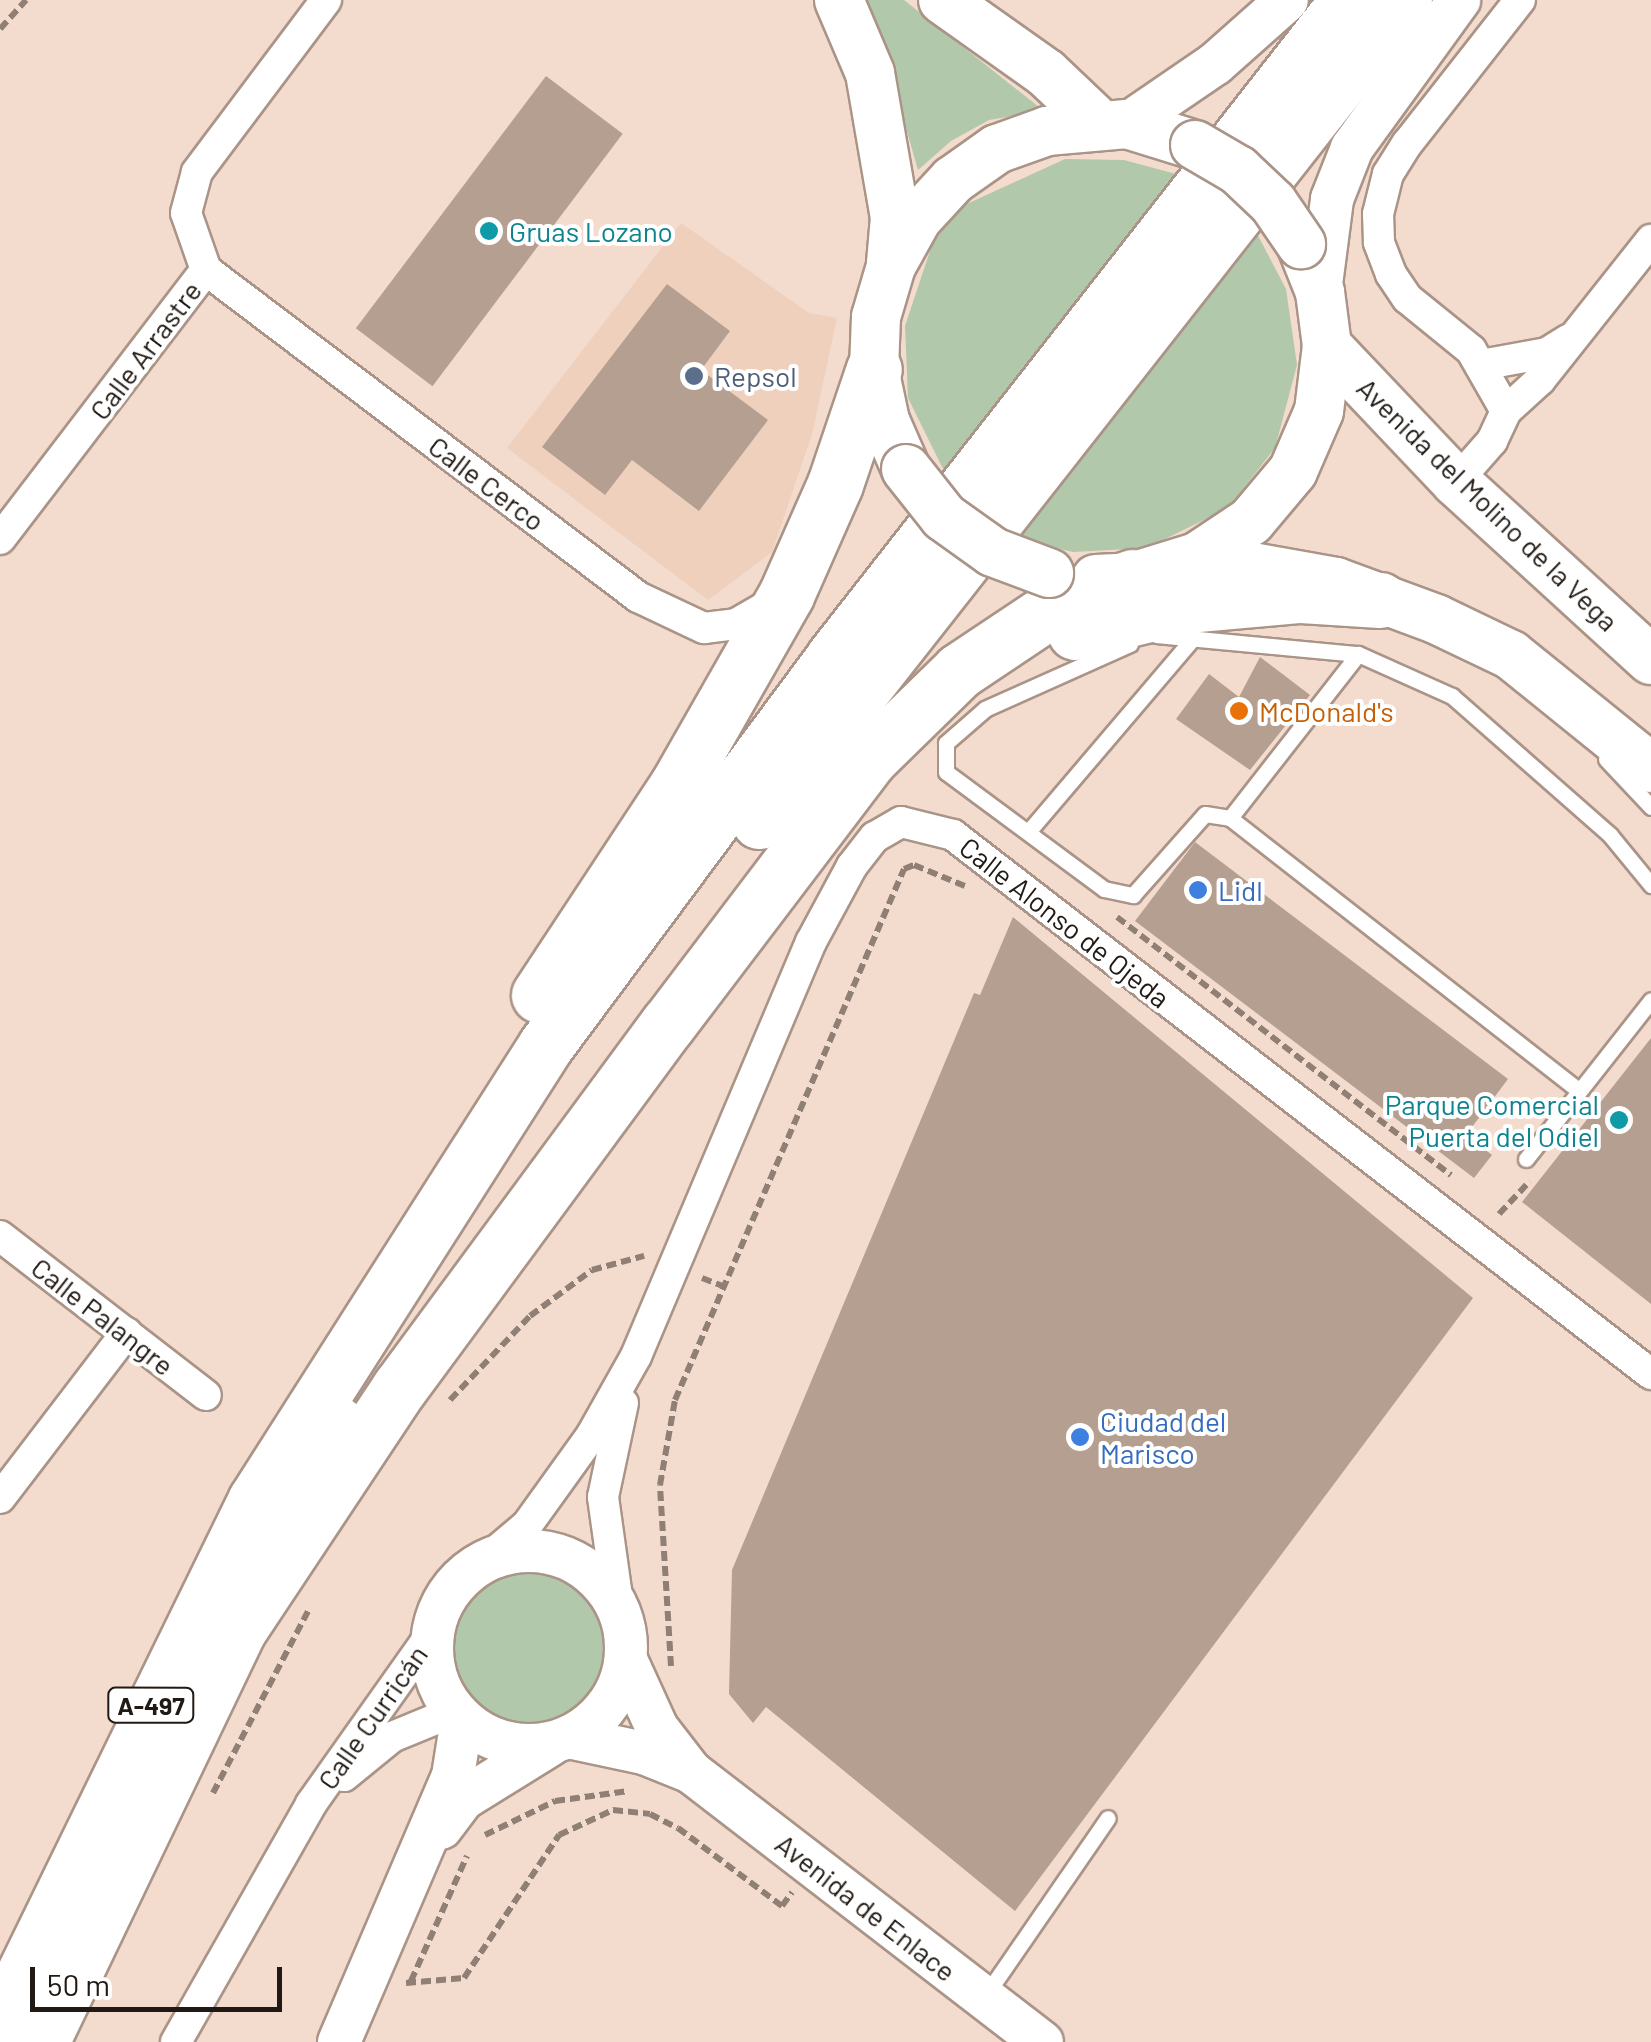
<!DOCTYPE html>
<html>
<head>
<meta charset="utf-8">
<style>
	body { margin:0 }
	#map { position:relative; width:1651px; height:2042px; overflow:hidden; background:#f3dbcd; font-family:Barlow,sans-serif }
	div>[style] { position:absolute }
	.built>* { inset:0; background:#eed0bd }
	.green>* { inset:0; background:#b2c8ab }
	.round { border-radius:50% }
	.building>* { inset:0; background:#b59f91; transform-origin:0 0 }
	.path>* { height:6px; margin-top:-3px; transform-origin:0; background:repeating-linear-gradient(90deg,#8f7f75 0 10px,transparent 0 15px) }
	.roads { filter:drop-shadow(2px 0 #aa9487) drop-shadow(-2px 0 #aa9487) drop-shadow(0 2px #aa9487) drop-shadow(0 -2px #aa9487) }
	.lane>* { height:15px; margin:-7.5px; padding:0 7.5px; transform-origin:7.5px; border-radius:7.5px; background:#fff }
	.street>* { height:30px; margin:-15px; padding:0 15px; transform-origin:15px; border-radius:15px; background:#fff }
	.secondary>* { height:42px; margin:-21px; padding:0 21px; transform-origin:21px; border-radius:21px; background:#fff }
	.secondary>.ring { margin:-21px; padding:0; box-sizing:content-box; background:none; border:42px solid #fff; border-radius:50% }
	.primary>* { height:48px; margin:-24px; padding:0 24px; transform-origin:24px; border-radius:24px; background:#fff }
	.highway>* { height:55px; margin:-27.5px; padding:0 27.5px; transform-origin:27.5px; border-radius:27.5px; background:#fff }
	.bridges { filter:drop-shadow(2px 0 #aa9487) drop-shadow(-2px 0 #aa9487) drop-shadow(0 2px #aa9487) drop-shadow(0 -2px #aa9487) }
	.primary-bridge>* { height:48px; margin:-24px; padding:0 24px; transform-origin:24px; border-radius:24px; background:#fff }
	.dots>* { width:28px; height:28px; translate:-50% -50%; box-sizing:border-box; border:5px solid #fff; border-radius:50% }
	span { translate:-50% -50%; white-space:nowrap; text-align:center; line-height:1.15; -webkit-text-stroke:8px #fff; paint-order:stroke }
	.shield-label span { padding:2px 8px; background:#fff; border:2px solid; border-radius:8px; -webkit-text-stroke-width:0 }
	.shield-label { font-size:25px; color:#211913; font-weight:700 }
	.culture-label { font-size:28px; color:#0d838f }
	.left { translate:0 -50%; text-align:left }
	.right { translate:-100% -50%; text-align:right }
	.street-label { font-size:28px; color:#211913 }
	.service-label { font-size:28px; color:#4e5e75 }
	.food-label { font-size:28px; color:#c56008 }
	.shop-label { font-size:28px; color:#366cbe }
	.scale { position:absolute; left:30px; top:1967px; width:252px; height:45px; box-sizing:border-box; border:5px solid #211913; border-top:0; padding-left:12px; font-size:30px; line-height:35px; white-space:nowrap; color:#211913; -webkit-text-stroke:8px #fff; paint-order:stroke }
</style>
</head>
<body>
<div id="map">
	<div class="built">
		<i style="clip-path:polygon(681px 223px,809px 313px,837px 318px,812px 434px,772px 552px,708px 600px,507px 448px)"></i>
	</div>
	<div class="green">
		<i style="clip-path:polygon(863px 0,904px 0,1044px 111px,989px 120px,951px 141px,918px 170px,878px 30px)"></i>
		<i style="clip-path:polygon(1065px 159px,1124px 160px,1176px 174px,947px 477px,908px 398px,905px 326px,932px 245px,958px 208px)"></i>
		<i style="clip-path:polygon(1254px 228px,1286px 289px,1297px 365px,1275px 448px,1228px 508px,1147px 548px,1073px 552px,1016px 539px)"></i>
		<i class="round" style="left:443px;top:1566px;width:162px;height:162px"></i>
	</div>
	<div class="building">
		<i style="left:546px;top:76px;width:96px;height:316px;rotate:37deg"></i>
		<i style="clip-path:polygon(667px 284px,730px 331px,701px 370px,768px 420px,699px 511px,632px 460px,605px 495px,542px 447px)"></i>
		<i style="clip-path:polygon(1260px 657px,1310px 695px,1250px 770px,1176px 719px,1209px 674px,1239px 697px)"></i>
		<i style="clip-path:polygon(1195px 842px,1508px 1079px,1466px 1135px,1492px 1155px,1474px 1178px,1135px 921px)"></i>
		<i style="clip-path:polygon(1013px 917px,1473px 1298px,1015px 1911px,766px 1707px,753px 1723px,729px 1694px,732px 1570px,974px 993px,980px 995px)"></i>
		<i style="clip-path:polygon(1651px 1038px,1651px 1304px,1522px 1202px)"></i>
	</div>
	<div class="path">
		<i style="left:0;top:29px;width:39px;rotate:-48deg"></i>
		<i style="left:1117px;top:917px;width:422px;rotate:37.7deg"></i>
		<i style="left:1499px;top:1214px;width:45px;rotate:-46.8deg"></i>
		<i style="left:702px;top:1278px;width:25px;rotate:21deg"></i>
		<i style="left:450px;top:1400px;width:116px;rotate:-46.4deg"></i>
		<i style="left:530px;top:1316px;width:77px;rotate:-36.6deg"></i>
		<i style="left:592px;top:1270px;width:54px;rotate:-15.1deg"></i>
		<i style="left:671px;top:1666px;width:181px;rotate:-93.5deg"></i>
		<i style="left:660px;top:1485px;width:86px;rotate:-80deg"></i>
		<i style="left:675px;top:1400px;width:578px;rotate:-66.67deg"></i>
		<i style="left:904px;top:869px;width:11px;rotate:-22deg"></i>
		<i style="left:914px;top:865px;width:55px;rotate:22.4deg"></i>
		<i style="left:213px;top:1793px;width:208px;rotate:-62.4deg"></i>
		<i style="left:485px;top:1835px;width:78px;rotate:-25.9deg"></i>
		<i style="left:555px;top:1801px;width:74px;rotate:-7.8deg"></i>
		<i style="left:411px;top:1981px;width:137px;rotate:-65.9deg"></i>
		<i style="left:406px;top:1983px;width:58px;rotate:-4.9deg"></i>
		<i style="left:464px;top:1978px;width:172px;rotate:-56.4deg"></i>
		<i style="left:559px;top:1835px;width:60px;rotate:-24.8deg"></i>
		<i style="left:613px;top:1810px;width:37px;rotate:6deg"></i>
		<i style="left:650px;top:1814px;width:31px;rotate:27deg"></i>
		<i style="left:678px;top:1828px;width:130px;rotate:36.9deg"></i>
		<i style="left:782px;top:1906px;width:17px;rotate:-54deg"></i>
	</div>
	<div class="roads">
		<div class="lane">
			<i style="left:1156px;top:635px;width:203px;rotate:5.4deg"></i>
			<i style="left:1358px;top:654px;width:103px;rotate:24.1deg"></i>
			<i style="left:1452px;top:696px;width:210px;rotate:41.3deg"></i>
			<i style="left:1610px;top:835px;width:65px;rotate:50.6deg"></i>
			<i style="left:1130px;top:644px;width:159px;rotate:155.9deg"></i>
			<i style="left:985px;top:709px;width:52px;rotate:138.9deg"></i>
			<i style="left:946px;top:743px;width:29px;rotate:90deg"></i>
			<i style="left:946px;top:772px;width:197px;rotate:36.5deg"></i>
			<i style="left:1104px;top:889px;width:30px;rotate:12deg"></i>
			<i style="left:1133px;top:895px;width:108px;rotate:-48.4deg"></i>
			<i style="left:1205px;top:814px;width:25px;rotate:9deg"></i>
			<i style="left:1230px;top:818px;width:442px;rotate:38deg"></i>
			<i style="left:1606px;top:759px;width:66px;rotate:46.8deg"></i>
			<i style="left:1230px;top:818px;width:208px;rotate:-52deg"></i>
			<i style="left:1028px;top:832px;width:255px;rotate:-49.6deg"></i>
			<i style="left:1526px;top:1159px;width:202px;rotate:-51.8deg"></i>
			<i style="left:985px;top:1996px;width:216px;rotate:-55.4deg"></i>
		</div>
		<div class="street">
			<i style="left:206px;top:270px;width:542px;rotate:37.12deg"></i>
			<i style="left:638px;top:597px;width:73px;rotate:25.2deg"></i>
			<i style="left:704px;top:628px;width:32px;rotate:-7deg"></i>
			<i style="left:736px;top:624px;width:39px;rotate:-30deg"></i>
			<i style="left:206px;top:270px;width:60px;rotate:-109.3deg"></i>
			<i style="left:186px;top:213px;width:42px;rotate:-75deg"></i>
			<i style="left:197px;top:172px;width:215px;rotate:-53.1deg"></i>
			<i style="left:1481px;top:365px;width:67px;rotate:-10.3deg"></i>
			<i style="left:1547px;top:353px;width:25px;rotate:-32deg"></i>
			<i style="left:1506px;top:411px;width:70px;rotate:-119.8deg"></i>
			<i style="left:1471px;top:350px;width:82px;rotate:-140.9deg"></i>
			<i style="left:1407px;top:298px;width:29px;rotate:-124deg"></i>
			<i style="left:1391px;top:274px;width:34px;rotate:-111deg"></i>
			<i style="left:1379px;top:242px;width:28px;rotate:-92deg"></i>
			<i style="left:1378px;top:214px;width:41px;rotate:-76deg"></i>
			<i style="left:1388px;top:174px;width:36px;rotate:-58deg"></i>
			<i style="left:1407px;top:144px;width:183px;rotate:-51.9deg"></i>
			<i style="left:1456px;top:482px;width:55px;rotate:-48.7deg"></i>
			<i style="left:1492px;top:441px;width:33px;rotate:-65deg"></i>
			<i style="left:1506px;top:411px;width:46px;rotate:-42.4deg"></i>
			<i style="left:1540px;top:380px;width:179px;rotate:-51.6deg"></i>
			<i style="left:0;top:539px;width:339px;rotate:-52.6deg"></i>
			<i style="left:0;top:1236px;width:260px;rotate:37.7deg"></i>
			<i style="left:0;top:1498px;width:208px;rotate:-52.6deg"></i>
			<i style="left:481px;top:1564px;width:60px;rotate:-40.3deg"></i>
			<i style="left:527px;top:1525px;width:110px;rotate:-54.3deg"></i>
			<i style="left:591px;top:1436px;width:92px;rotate:-60.6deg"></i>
			<i style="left:636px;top:1356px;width:449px;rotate:-67.1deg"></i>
			<i style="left:811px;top:942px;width:86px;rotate:-61.7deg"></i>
			<i style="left:852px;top:866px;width:37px;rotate:-52deg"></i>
			<i style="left:875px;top:837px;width:30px;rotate:-30deg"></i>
			<i style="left:901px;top:822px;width:54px;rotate:14deg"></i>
			<i style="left:953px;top:835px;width:882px;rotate:37.68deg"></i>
			<i style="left:619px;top:1611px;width:115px;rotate:-98deg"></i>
			<i style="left:603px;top:1497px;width:96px;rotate:-78deg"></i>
			<i style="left:344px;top:1776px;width:62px;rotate:-39.1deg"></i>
			<i style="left:392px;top:1737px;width:68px;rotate:-22.4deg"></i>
			<i style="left:176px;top:2042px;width:274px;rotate:-60.4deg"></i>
			<i style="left:311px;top:1804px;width:213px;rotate:-54.7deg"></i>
		</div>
		<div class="secondary">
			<i style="left:1127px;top:124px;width:107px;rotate:-34.3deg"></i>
			<i style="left:1215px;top:64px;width:96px;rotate:-41.6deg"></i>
			<i style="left:1320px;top:292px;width:94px;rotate:-82.6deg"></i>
			<i style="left:1332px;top:199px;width:55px;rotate:-68.6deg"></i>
			<i style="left:1352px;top:148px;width:183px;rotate:-54.1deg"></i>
			<i class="ring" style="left:432px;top:1551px;width:152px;height:152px"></i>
			<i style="left:626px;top:1660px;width:75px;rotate:65.5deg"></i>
			<i style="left:657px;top:1728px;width:56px;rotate:52.3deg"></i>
			<i style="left:691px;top:1772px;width:443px;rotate:37.6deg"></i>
			<i style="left:568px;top:1737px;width:78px;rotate:11.9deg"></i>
			<i style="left:644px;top:1753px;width:51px;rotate:22deg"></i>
			<i style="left:441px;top:1828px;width:36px;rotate:-53deg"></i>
			<i style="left:463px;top:1799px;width:102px;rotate:-31.8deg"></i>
			<i style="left:339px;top:2042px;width:289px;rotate:-66.8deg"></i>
			<i style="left:453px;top:1776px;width:58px;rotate:-81deg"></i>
		</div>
		<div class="primary">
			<i style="left:839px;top:0;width:79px;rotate:67deg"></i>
			<i style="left:870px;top:73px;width:146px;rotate:80.2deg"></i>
			<i style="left:895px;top:217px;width:46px;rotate:95deg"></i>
			<i style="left:943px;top:0;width:126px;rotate:35.3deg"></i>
			<i style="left:1046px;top:73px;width:74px;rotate:43.4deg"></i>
			<i style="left:1327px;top:346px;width:187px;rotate:46.5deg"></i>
			<i style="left:1456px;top:482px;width:264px;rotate:42.4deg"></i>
			<i style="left:906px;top:469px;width:52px;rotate:-113.6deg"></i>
			<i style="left:885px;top:421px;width:53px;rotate:-101.9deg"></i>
			<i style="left:874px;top:369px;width:52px;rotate:-87.8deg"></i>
			<i style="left:876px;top:317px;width:53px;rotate:-73.6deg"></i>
			<i style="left:891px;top:266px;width:54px;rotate:-61deg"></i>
			<i style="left:917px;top:219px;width:53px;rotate:-47.3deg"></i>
			<i style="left:953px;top:180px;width:54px;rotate:-35.2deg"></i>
			<i style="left:997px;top:149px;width:53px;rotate:-19.8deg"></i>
			<i style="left:1047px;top:131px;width:80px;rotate:-5deg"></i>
			<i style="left:1127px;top:124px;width:71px;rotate:17.2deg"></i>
			<i style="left:1197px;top:557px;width:141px;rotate:10.2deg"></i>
			<i style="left:1336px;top:582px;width:107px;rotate:20.3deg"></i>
			<i style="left:1436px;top:619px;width:83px;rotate:25.6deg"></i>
			<i style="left:1511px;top:655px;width:180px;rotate:38.9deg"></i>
			<i style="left:1096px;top:579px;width:36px;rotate:-3deg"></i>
			<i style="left:1132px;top:577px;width:68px;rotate:-17.1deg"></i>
			<i style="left:1197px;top:557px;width:65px;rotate:-33.7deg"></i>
			<i style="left:1251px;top:521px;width:65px;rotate:-50deg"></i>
			<i style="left:1293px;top:471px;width:65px;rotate:-66.6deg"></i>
			<i style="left:1319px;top:411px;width:65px;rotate:-83deg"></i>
			<i style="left:1327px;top:346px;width:54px;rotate:-97.4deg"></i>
			<i style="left:1320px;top:292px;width:52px;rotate:-111.6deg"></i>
		</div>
		<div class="highway">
			<i style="left:1075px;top:632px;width:114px;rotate:-13.7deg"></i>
			<i style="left:1186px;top:605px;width:115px;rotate:-5deg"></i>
			<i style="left:1301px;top:595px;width:79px;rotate:3.6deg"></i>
			<i style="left:759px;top:821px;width:1044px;rotate:-51.85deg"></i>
			<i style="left:539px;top:995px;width:250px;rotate:-56.6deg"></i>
			<i style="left:677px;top:786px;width:220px;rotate:-60.3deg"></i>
			<i style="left:786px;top:595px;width:121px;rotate:-66.2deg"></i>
			<i style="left:835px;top:484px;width:121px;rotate:-71.3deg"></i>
			<i style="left:283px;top:1559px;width:102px;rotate:-71.7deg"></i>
			<i style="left:315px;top:1462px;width:44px;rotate:-58.8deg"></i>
			<i style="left:0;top:2023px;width:581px;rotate:-63.96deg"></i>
			<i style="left:255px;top:1501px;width:541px;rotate:-57.46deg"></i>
			<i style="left:546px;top:1045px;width:482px;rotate:-53.4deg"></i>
			<i style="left:833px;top:658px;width:836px;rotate:-51.95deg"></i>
			<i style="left:41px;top:2042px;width:458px;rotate:-64.4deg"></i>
			<i style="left:239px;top:1629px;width:291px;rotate:-56.4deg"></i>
			<i style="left:400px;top:1387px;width:451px;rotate:-53.6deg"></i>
			<i style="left:668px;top:1024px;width:334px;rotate:-52.8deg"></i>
			<i style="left:870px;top:758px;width:124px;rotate:-44.3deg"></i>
			<i style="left:959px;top:671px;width:119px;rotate:-33.7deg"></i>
			<i style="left:1058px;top:605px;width:79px;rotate:-20.7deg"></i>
		</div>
	</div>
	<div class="bridges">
		<div class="primary-bridge">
			<i style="left:1195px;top:145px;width:50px;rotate:30.2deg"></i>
			<i style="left:1238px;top:170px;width:48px;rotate:43.3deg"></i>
			<i style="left:1273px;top:203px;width:50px;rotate:55.7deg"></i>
			<i style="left:906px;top:469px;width:61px;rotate:51.6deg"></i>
			<i style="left:944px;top:517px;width:60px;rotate:35.5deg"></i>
			<i style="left:993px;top:552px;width:60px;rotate:20.6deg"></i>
		</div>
	</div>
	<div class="dots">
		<i style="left:489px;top:231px;background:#0f9aa8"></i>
		<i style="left:694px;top:376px;background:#5c6f8a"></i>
		<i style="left:1239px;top:711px;background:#e8710a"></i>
		<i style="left:1198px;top:890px;background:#3f7fe0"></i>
		<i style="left:1619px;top:1120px;background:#0f9aa8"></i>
		<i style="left:1080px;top:1437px;background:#3f7fe0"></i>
	</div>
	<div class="shield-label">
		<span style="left:151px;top:1705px">A-497</span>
	</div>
	<div class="culture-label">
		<span class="left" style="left:509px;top:231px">Gruas Lozano</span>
		<span class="right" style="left:1599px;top:1120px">Parque Comercial<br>Puerta del Odiel</span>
	</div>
	<div class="street-label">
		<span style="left:145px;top:350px;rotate:-53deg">Calle Arrastre</span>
		<span style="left:487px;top:483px;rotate:37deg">Calle Cerco</span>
		<span style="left:1488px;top:504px;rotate:44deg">Avenida del Molino de la Vega</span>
		<span style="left:1065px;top:922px;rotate:38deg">Calle Alonso de Ojeda</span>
		<span style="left:103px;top:1316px;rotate:38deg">Calle Palangre</span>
		<span style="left:372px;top:1717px;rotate:-55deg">Calle Curricán</span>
		<span style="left:866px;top:1907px;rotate:38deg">Avenida de Enlace</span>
	</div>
	<div class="service-label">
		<span class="left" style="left:714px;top:376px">Repsol</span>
	</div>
	<div class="food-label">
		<span class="left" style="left:1259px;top:711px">McDonald's</span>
	</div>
	<div class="shop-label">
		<span class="left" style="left:1218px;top:890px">Lidl</span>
		<span class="left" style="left:1100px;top:1437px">Ciudad del<br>Marisco</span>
	</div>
	<div class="scale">50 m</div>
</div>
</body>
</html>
